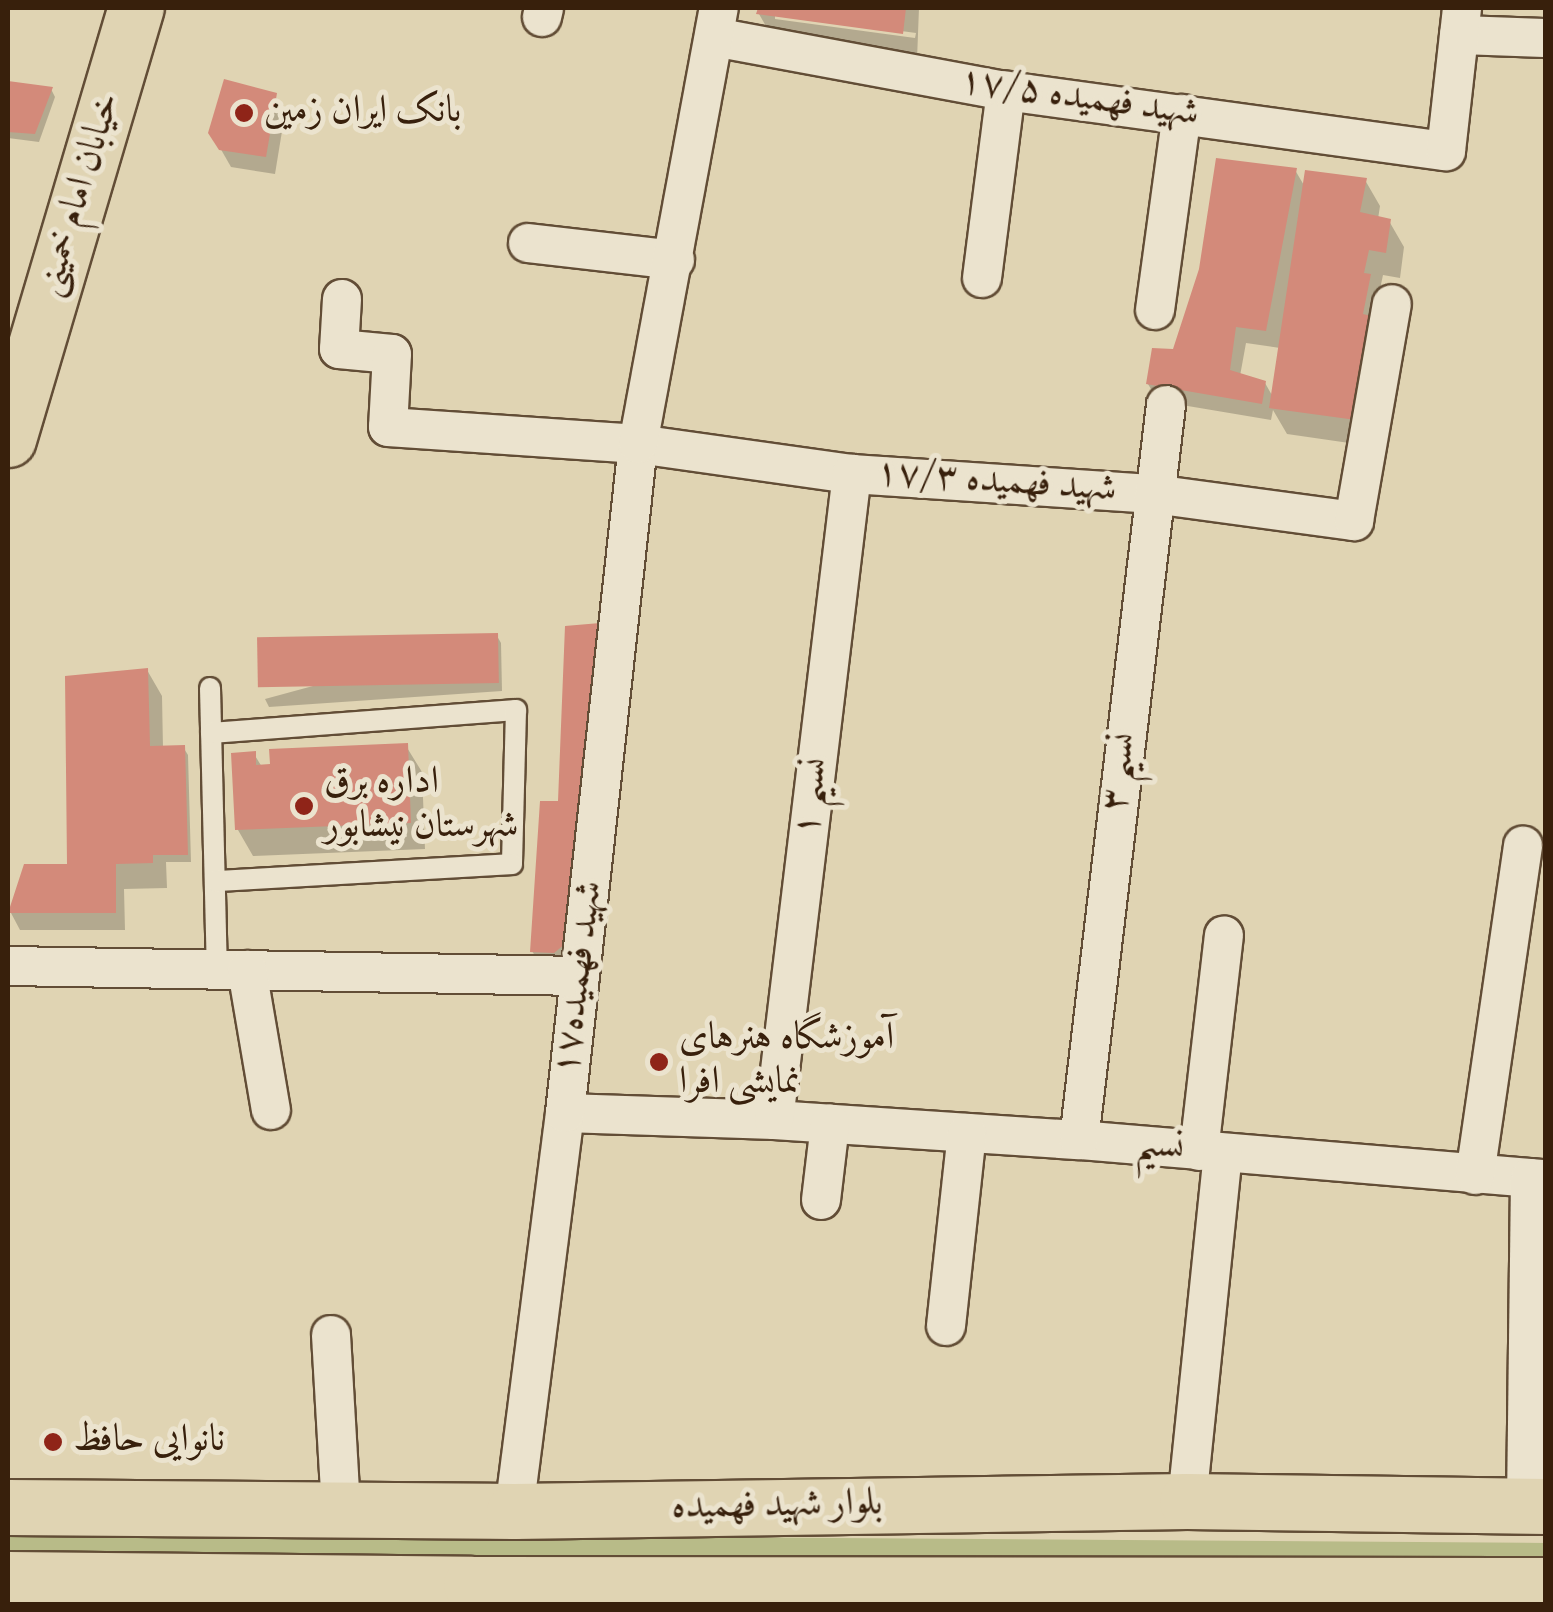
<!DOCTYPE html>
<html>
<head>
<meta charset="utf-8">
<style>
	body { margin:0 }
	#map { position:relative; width:1553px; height:1612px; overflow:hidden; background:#e0d4b3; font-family:"Sorts Mill Goudy",Amiri,serif }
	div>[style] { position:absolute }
	.green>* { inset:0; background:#b8bb88 }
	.shadow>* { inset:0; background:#0003 }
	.building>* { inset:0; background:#d38a7a; transform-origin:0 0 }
	.roads { filter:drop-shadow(2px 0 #624d36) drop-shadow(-2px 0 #624d36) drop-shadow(0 2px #624d36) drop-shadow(0 -2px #624d36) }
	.service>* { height:20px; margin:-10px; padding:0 10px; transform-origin:10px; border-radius:10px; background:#ebe3ce }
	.minor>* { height:38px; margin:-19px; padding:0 19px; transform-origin:19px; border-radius:19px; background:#ebe3ce }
	.primary>* { height:55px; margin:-27.5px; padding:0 27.5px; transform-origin:27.5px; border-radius:27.5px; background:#e0d4b3 }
	.dots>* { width:28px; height:28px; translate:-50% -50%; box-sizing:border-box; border:5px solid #ebe3ce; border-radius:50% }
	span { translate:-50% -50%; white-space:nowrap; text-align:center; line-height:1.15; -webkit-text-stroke:10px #ebe3ce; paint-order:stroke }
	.street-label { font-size:38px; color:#38200c }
	.poi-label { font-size:38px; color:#38200c }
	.left { translate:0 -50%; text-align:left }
	.frame { position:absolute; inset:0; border:10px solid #38200c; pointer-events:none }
</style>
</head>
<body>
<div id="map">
	<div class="green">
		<i style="clip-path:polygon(8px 1532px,1546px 1543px,1545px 1558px,8px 1555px)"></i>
	</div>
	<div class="shadow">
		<i style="clip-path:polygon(evenodd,760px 8px,919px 8px,917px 60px,774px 40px,759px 14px,760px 8px,775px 14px,916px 33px,915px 38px,775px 19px,775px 14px)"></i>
		<i style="clip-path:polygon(8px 84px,51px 89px,55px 97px,39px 142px,8px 138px)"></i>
		<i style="clip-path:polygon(275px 96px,285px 113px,275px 174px,231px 167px,211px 132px)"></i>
		<i style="clip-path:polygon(evenodd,1295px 170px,1305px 187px,1365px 180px,1380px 206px,1378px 219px,1389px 221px,1404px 247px,1400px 278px,1383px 275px,1379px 294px,1370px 446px,1287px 434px,1273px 410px,1271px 420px,1158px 401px,1148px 384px,1175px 352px,1295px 170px,1246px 343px,1280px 348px,1273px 397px,1265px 383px,1240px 376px,1246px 343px)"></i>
		<i style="clip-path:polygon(497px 636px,501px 643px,502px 691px,269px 707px,265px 699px)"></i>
		<i style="clip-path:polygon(147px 670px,162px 696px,163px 748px,183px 747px,188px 755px,191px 862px,166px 862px,167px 888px,124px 889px,125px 930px,20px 930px,11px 913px,72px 866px)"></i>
		<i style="clip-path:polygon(406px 746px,422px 772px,425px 849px,253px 856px,238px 830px,254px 754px,262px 767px)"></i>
		<i style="clip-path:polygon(542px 803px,574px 948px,559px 960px,537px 959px,532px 951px)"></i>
	</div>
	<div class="building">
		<i style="clip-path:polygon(758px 8px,906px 8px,903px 34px,756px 14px)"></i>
		<i style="clip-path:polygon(224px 79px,277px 93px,266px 157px,219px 150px,208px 133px)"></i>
		<i style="clip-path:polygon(8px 81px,53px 87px,35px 134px,8px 132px)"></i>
		<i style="clip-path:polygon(1216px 158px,1297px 168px,1266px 331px,1236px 327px,1230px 370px,1266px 381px,1262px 404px,1146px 384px,1152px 348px,1173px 349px,1199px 269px)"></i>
		<i style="clip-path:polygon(1305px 170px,1367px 178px,1360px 212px,1391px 219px,1386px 253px,1369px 250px,1364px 273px,1371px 274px,1363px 314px,1379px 318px,1356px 420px,1269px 408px)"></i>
		<i style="clip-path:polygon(600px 623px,571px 939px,554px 953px,530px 952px,540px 801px,558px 801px,565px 626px)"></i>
		<i style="left:498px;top:633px;width:50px;height:241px;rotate:89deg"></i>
		<i style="clip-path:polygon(148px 668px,150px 746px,185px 745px,188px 855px,153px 855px,153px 863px,116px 864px,116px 913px,8px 913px,24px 864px,67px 864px,65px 676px)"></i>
		<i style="clip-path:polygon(408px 743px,411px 823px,235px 830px,231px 753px,256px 751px,256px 765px,270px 764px,269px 749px)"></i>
	</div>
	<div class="roads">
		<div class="service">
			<i style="left:210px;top:688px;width:282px;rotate:88.6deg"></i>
			<i style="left:211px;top:733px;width:306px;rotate:-4.3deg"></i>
			<i style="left:516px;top:710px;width:154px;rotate:91.5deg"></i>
			<i style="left:512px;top:864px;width:297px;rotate:176.7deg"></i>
		</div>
		<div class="minor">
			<i style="left:542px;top:17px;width:9px;rotate:-77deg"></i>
			<i style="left:1459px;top:35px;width:87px;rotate:2deg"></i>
			<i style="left:714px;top:37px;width:297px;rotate:10.5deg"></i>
			<i style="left:1006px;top:91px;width:444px;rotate:7.8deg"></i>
			<i style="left:1446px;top:151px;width:144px;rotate:-83.6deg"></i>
			<i style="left:528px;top:243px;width:148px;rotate:6.6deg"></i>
			<i style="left:982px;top:278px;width:189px;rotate:-82.7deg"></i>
			<i style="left:342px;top:299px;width:50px;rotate:93.4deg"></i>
			<i style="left:339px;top:349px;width:53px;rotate:5.4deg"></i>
			<i style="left:392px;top:354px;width:73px;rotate:93.1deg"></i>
			<i style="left:388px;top:427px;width:251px;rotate:3.9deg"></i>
			<i style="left:638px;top:444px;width:216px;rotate:8deg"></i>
			<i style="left:852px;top:474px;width:303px;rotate:3.8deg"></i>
			<i style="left:1154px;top:494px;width:202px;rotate:7.7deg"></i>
			<i style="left:1354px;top:521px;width:220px;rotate:-80.1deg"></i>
			<i style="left:1155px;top:310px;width:198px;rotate:-82.2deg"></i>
			<i style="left:8px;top:966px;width:572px;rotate:1deg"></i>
			<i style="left:247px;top:970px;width:142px;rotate:80.3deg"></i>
			<i style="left:565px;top:1113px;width:209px;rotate:1.9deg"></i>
			<i style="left:774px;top:1120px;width:306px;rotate:3.8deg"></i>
			<i style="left:1079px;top:1140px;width:469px;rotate:4.8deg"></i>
			<i style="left:774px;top:1120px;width:651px;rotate:-83.12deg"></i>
			<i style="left:1079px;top:1140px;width:740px;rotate:-83.25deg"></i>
			<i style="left:1199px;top:1151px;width:217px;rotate:-83.4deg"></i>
			<i style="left:1475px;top:1175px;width:333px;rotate:-81.7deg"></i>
			<i style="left:821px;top:1200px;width:77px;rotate:-83.2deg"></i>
			<i style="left:946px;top:1326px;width:194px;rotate:-83.8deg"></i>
			<i style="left:331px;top:1335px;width:175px;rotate:86.7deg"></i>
			<i style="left:1187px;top:1501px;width:349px;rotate:-84.1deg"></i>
			<i style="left:1526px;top:1506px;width:328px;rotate:-89.3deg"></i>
			<i style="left:514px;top:1511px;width:401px;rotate:-82.7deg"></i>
			<i style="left:565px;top:1113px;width:673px;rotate:-83.77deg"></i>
			<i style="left:638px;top:444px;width:443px;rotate:-79.5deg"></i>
		</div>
		<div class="primary">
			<i style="left:8px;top:439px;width:450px;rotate:-73.5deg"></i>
			<i style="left:8px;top:1507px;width:506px;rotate:0.45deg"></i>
			<i style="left:514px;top:1511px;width:673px;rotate:-0.85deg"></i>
			<i style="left:1187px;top:1501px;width:359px;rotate:0.8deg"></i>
			<i style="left:8px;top:1579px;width:463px;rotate:0.6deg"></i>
			<i style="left:471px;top:1584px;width:1075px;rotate:0.05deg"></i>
		</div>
	</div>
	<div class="dots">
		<i style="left:244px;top:113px;background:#8f2418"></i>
		<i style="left:304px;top:806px;background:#8f2418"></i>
		<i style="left:659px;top:1062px;background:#8f2418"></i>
		<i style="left:53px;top:1442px;background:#8f2418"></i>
	</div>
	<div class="street-label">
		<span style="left:1079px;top:99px;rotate:8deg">شهید فهمیده ۱۷/۵</span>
		<span style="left:80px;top:195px;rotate:-73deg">خیابان امام خمینی</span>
		<span style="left:996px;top:483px;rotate:4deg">شهید فهمیده ۱۷/۳</span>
		<span style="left:1121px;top:772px;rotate:-83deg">نسیم ۳</span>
		<span style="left:813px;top:797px;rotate:-83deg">نسیم ۱</span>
		<span style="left:580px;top:978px;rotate:-83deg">شهید فهمیده۱۷</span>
		<span style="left:1160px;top:1148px;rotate:5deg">نسیم</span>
		<span style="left:777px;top:1507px;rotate:-1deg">بلوار شهید فهمیده</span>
	</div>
	<div class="poi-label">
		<span class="left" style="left:264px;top:113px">بانک ایران زمین</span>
		<span class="left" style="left:324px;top:806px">اداره برق<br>شهرستان نیشابور</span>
		<span class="left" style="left:679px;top:1062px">آموزشگاه هنرهای<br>نمایشی افرا</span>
		<span class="left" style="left:73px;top:1442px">نانوایی حافظ</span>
	</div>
	<div class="frame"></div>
</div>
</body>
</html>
